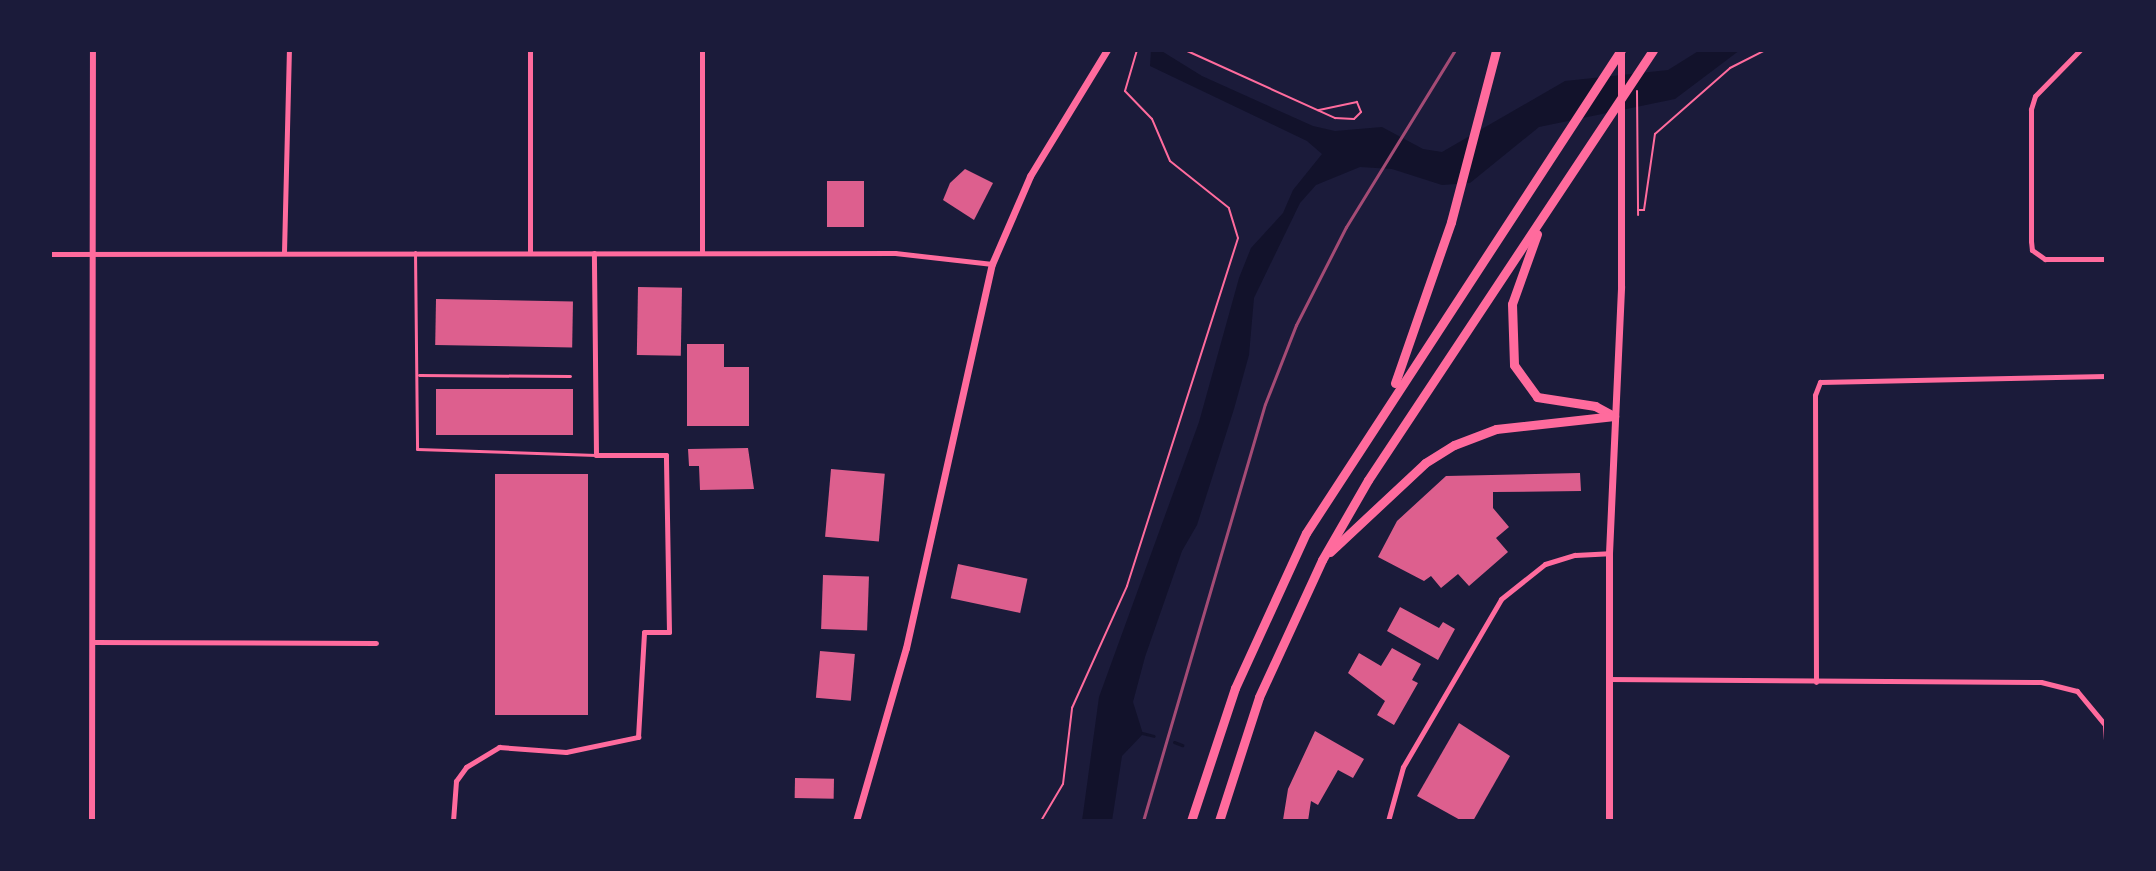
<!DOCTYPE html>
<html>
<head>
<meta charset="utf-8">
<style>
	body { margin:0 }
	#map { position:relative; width:2156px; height:871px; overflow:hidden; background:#1b1b3a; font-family:"Noto Sans",sans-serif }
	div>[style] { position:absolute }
	.water>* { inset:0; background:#12122b }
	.stream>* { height:3px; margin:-1.5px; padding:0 1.5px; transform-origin:1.5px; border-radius:1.5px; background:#12122b }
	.building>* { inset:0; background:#dd5f8e; transform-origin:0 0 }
	.path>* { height:2px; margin:-1px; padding:0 1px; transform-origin:1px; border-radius:1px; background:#ff6b9d }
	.service>* { height:3px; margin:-1.5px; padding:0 1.5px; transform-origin:1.5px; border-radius:1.5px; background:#ff6b9d }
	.minor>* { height:5px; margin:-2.5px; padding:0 2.5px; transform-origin:2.5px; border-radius:2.5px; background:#ff6b9d }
	.tertiary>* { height:6px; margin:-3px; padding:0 3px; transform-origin:3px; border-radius:3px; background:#ff6b9d }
	.secondary>* { height:7px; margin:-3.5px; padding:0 3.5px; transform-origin:3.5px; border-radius:3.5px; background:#ff6b9d }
	.motorway>* { height:9px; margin:-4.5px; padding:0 4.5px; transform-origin:4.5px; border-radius:4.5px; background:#ff6b9d }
	.rail>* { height:3px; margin:-1.5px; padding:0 1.5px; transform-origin:1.5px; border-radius:1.5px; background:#a44b75 }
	span { translate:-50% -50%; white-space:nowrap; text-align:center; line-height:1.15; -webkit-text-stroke:8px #1b1b3a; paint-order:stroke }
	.frame { position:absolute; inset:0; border:52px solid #1b1b3a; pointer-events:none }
</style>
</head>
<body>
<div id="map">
	<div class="water">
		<i style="clip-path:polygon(1151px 50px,1160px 50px,1202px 76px,1313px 126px,1335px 131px,1382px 127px,1423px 149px,1442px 152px,1565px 81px,1668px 70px,1700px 50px,1740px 50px,1675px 99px,1539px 127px,1470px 183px,1442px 185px,1392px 169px,1360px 167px,1316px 185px,1300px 203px,1254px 298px,1249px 355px,1234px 409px,1197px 525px,1182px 551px,1145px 657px,1133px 702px,1143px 734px,1122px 756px,1112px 821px,1082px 821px,1099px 697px,1199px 422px,1239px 278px,1251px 248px,1283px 213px,1293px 190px,1322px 154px,1307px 141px,1150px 66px)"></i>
	</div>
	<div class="stream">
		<i style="left:1142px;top:733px;width:12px;rotate:14deg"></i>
		<i style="left:1174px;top:742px;width:9px;rotate:21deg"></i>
	</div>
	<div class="building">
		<i style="clip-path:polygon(965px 169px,993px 183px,974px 220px,943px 200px,950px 183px)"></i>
		<i style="left:827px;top:181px;width:37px;height:46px"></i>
		<i style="left:638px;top:287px;width:44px;height:68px;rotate:1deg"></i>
		<i style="left:436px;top:299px;width:137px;height:46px;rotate:1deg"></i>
		<i style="clip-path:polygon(687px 344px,724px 344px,724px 367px,749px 367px,749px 426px,687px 426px)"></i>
		<i style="left:436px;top:389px;width:137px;height:46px"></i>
		<i style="clip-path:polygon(748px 448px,754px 489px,700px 490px,699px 466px,689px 466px,688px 449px)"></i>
		<i style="left:831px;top:469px;width:54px;height:68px;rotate:5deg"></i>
		<i style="clip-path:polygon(1580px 473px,1581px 491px,1493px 492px,1493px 508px,1509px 527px,1496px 538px,1508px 552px,1469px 586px,1458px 574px,1441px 588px,1431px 576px,1424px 581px,1378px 557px,1397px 521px,1446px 476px)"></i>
		<i style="left:495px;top:474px;width:93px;height:241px"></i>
		<i style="left:958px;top:564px;width:71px;height:35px;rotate:12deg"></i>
		<i style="left:823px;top:575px;width:46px;height:54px;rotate:2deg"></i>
		<i style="clip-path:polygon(1400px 607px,1439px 628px,1443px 622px,1455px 629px,1438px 660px,1387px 631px)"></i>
		<i style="clip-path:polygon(1392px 648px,1421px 664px,1412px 680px,1418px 683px,1394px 725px,1377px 715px,1385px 701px,1348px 673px,1359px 653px,1381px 666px)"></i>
		<i style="left:820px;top:651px;width:35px;height:47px;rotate:5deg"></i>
		<i style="clip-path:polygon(1459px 723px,1510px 756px,1473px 821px,1462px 821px,1417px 796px)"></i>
		<i style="clip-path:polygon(1315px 731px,1364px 759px,1353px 778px,1338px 770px,1318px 805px,1311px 801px,1308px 821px,1283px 820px,1288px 789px)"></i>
		<i style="left:795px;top:778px;width:39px;height:20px;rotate:1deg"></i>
	</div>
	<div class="path">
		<i style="left:1185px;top:50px;width:165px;rotate:24.4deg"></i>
		<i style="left:1335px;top:118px;width:19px;rotate:3deg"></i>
		<i style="left:1354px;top:119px;width:10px;rotate:-45deg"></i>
		<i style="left:1361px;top:112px;width:11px;rotate:-112deg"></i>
		<i style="left:1357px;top:102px;width:40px;rotate:168deg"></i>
		<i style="left:1637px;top:91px;width:124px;rotate:89.5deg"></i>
		<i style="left:1638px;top:210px;width:6px"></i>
		<i style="left:1644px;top:210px;width:77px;rotate:-81.8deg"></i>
		<i style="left:1655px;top:134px;width:100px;rotate:-41.3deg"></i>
		<i style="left:1730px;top:68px;width:39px;rotate:-27deg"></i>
		<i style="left:1041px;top:821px;width:43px;rotate:-59.3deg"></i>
		<i style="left:1063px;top:784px;width:77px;rotate:-83.2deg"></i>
		<i style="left:1072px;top:708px;width:134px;rotate:-65.7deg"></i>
		<i style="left:1127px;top:586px;width:365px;rotate:-72.3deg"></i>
		<i style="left:1238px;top:238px;width:31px;rotate:-107deg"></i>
		<i style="left:1229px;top:208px;width:75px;rotate:-141.5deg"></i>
		<i style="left:1170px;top:161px;width:46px;rotate:-113.2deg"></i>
		<i style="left:1152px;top:119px;width:39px;rotate:-134deg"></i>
		<i style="left:1125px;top:91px;width:43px;rotate:-73.7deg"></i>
	</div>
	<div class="service">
		<i style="left:415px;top:252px;width:197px;rotate:89.4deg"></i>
		<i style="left:417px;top:449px;width:179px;rotate:1.9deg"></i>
		<i style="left:419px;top:375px;width:151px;rotate:0.4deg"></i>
	</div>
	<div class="minor">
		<i style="left:702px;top:50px;width:202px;rotate:90deg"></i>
		<i style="left:2080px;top:50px;width:64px;rotate:134.4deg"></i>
		<i style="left:2035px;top:96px;width:14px;rotate:107deg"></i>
		<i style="left:2031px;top:109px;width:132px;rotate:90deg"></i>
		<i style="left:2031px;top:241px;width:9px;rotate:84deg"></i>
		<i style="left:2032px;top:250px;width:16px;rotate:35deg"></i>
		<i style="left:2045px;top:259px;width:61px"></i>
		<i style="left:284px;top:252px;width:202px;rotate:-88.6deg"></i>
		<i style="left:530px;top:253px;width:203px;rotate:-90deg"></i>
		<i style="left:50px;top:254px;width:845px;rotate:-0.07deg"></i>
		<i style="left:895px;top:253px;width:98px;rotate:6.5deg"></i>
		<i style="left:92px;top:642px;width:284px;rotate:0.2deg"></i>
		<i style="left:1608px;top:679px;width:433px;rotate:0.4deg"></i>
		<i style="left:2041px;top:682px;width:37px;rotate:14deg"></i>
		<i style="left:2077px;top:691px;width:45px;rotate:50.4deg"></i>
		<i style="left:1816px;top:682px;width:287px;rotate:-90.2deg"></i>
		<i style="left:1815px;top:395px;width:14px;rotate:-69deg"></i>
		<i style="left:1820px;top:382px;width:286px;rotate:-1.2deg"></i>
		<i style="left:2105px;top:726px;width:13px;rotate:86deg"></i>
		<i style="left:453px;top:821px;width:40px;rotate:-85.7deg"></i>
		<i style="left:456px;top:781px;width:17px;rotate:-54deg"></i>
		<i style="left:466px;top:767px;width:39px;rotate:-31deg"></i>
		<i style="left:499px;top:747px;width:67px;rotate:4.3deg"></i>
		<i style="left:566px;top:752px;width:74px;rotate:-11.8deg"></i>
		<i style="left:638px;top:737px;width:105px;rotate:-86.7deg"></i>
		<i style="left:644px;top:632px;width:25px"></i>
		<i style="left:669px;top:632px;width:177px;rotate:-91deg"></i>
		<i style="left:666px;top:455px;width:70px;rotate:180deg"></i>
		<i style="left:596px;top:455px;width:202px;rotate:-90.6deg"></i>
		<i style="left:1388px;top:821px;width:56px;rotate:-74.5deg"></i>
		<i style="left:1403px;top:767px;width:194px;rotate:-59.7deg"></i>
		<i style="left:1501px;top:599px;width:56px;rotate:-38.5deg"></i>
		<i style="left:1545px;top:564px;width:31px;rotate:-17deg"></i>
		<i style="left:1575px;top:555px;width:34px;rotate:-3deg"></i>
		<i style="left:2106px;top:821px;width:33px;rotate:-90deg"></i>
	</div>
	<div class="tertiary">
		<i style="left:92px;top:821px;width:771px;rotate:-89.93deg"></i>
	</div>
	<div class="secondary">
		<i style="left:856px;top:821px;width:180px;rotate:-73.9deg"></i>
		<i style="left:906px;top:648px;width:394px;rotate:-77.4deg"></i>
		<i style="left:992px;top:264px;width:96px;rotate:-66.6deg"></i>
		<i style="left:1030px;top:176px;width:148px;rotate:-58.6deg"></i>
		<i style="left:1609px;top:821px;width:268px;rotate:-90deg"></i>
		<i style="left:1609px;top:553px;width:267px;rotate:-87.4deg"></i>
		<i style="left:1621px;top:286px;width:234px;rotate:-90deg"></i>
	</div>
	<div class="motorway">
		<i style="left:1537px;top:234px;width:74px;rotate:109.7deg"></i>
		<i style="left:1512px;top:304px;width:61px;rotate:88.1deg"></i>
		<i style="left:1514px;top:365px;width:39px;rotate:54deg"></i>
		<i style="left:1537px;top:397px;width:59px;rotate:8.8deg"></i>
		<i style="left:1595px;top:406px;width:21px;rotate:28deg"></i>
		<i style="left:1395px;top:383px;width:170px;rotate:-70.8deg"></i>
		<i style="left:1451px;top:222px;width:178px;rotate:-75.3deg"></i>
		<i style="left:1330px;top:552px;width:130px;rotate:-43.1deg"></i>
		<i style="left:1425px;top:463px;width:34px;rotate:-32deg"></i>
		<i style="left:1454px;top:445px;width:45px;rotate:-20.9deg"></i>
		<i style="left:1496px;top:429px;width:119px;rotate:-6.3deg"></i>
		<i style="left:1191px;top:821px;width:140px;rotate:-71.7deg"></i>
		<i style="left:1235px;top:688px;width:170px;rotate:-65.4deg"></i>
		<i style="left:1306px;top:533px;width:577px;rotate:-56.89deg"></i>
		<i style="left:1219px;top:821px;width:130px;rotate:-72.1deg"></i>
		<i style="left:1259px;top:697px;width:151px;rotate:-65.3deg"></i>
		<i style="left:1322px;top:560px;width:92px;rotate:-60.1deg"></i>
		<i style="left:1368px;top:480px;width:516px;rotate:-56.46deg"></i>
	</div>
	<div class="rail">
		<i style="left:1143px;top:821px;width:434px;rotate:-73.7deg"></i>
		<i style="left:1265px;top:404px;width:85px;rotate:-68.6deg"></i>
		<i style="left:1296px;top:325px;width:110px;rotate:-63deg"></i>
		<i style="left:1346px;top:227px;width:208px;rotate:-58.4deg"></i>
	</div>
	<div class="frame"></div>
</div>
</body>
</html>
